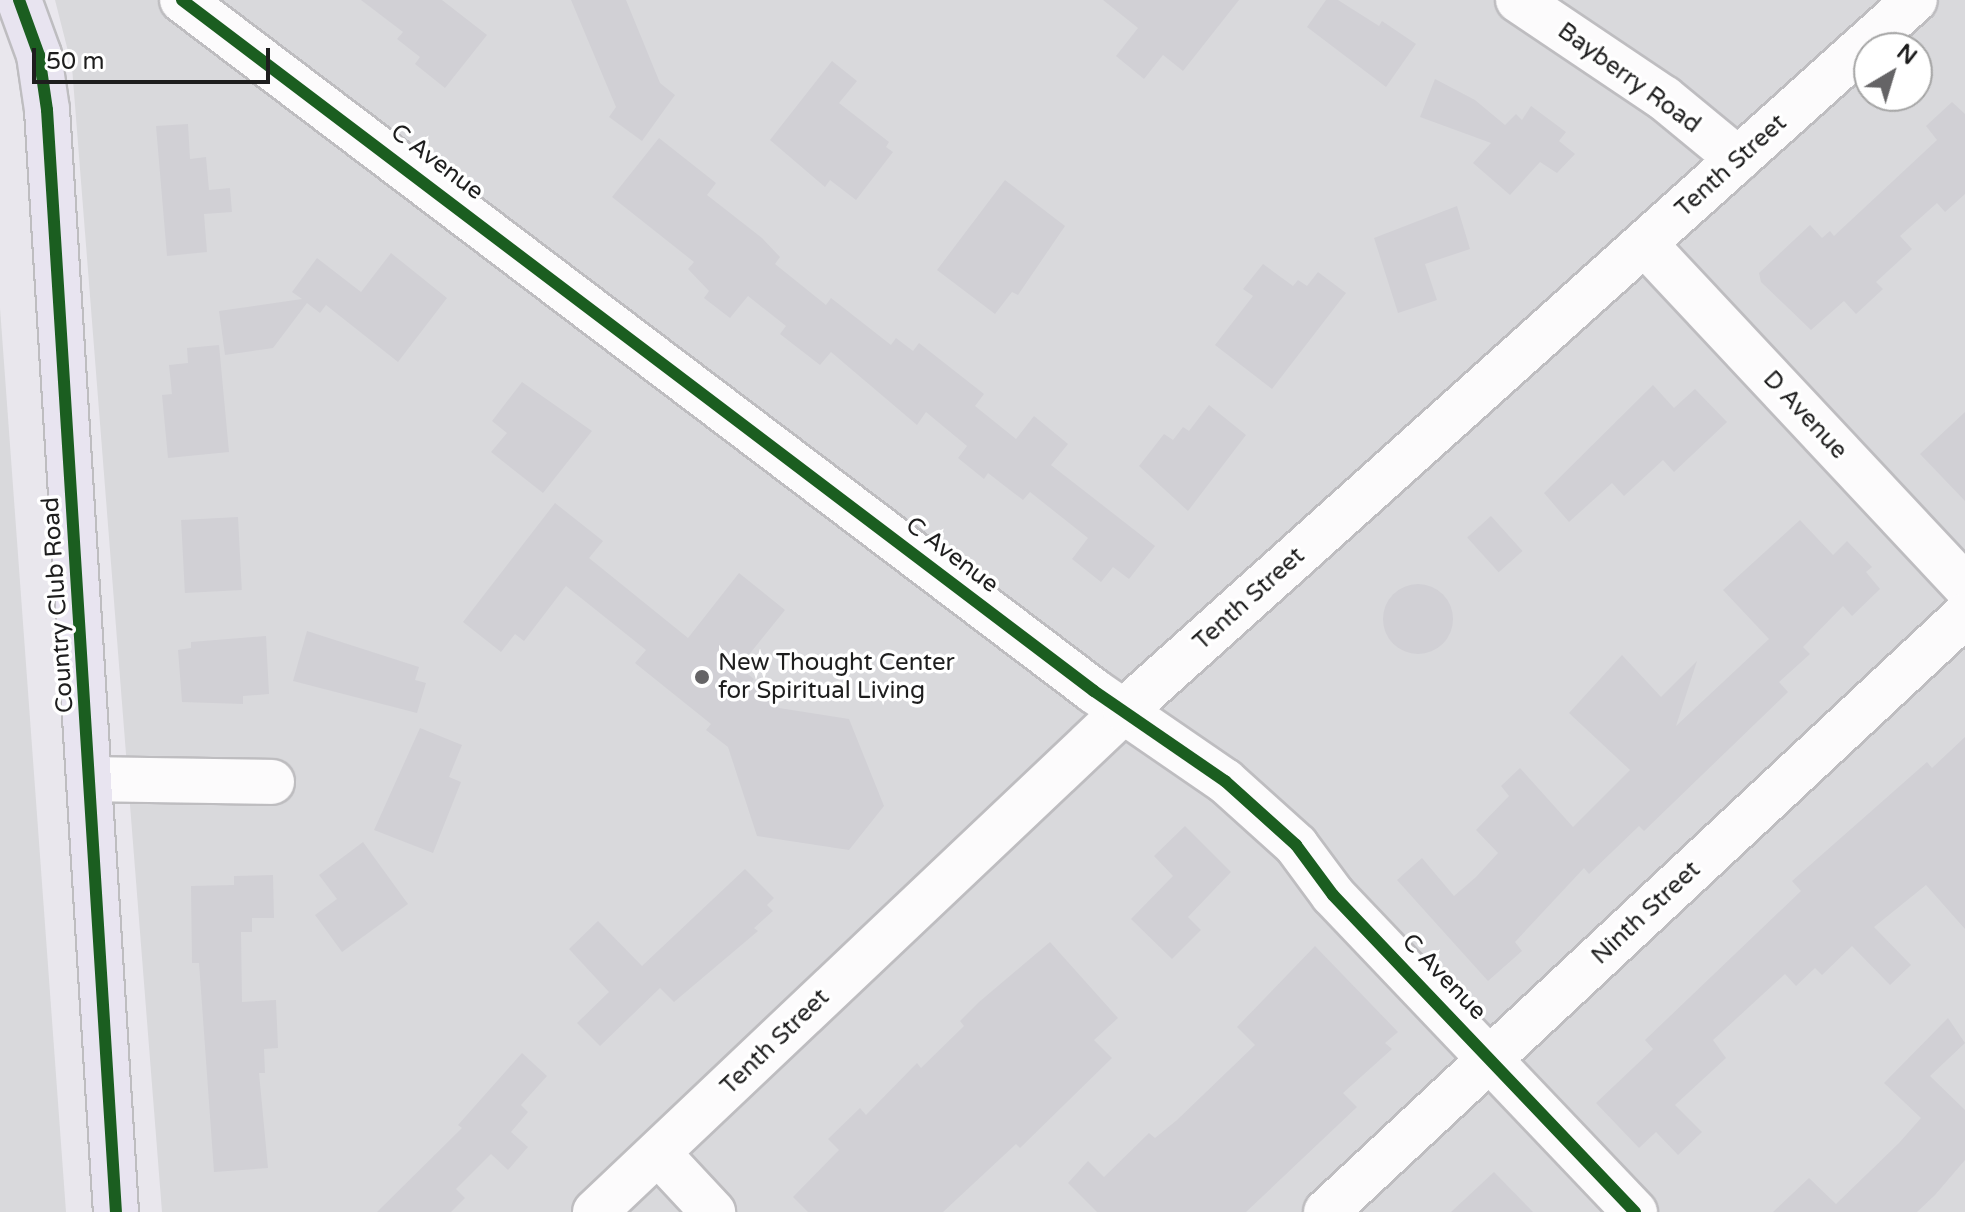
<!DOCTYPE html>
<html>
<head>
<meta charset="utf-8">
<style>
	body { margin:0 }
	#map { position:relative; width:1965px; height:1212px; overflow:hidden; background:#e9e7ed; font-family:"Varela Round",sans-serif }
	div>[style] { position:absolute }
	.residential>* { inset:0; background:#d9d9dc }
	.building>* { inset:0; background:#d1d0d5; transform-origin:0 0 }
	.round { border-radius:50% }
	.roads { filter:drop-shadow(2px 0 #bebdc0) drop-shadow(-2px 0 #bebdc0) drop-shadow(0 2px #bebdc0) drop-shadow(0 -2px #bebdc0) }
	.minor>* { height:44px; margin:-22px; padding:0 22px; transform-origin:22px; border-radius:22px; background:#fcfbfc }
	.major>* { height:44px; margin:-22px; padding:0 22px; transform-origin:22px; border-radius:22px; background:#e8e4f0 }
	.cycleway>* { height:12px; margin:-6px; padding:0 6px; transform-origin:6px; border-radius:6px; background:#1b5e20 }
	.dots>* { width:22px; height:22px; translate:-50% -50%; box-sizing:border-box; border:4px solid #fff; border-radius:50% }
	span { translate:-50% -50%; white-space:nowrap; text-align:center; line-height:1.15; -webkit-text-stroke:7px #fff; paint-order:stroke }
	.street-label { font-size:24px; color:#1e1e1e }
	.poi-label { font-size:24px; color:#1e1e1e }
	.left { translate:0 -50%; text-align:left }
	.north { position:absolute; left:1853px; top:32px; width:80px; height:80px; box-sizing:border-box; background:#fff; border:2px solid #a5a5a5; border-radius:50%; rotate:38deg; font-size:22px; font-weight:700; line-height:32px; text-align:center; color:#1e1e1e }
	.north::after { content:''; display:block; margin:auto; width:28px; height:36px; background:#656466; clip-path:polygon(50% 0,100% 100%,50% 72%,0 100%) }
	.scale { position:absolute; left:32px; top:48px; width:238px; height:36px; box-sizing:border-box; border:4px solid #1e1e1e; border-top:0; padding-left:10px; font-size:24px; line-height:28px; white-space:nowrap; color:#1e1e1e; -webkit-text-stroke:6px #fff; paint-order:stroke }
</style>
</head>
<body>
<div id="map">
	<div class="residential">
		<i style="clip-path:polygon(evenodd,55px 0,1965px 0,1965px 1212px,162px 1212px,72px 67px,55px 0,1869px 48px,1917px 48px,1917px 96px,1869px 96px,1869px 48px)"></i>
		<i style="clip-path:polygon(0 308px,66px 1212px,0 1212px)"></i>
	</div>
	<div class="building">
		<i style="clip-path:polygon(361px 0,442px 0,487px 35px,445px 88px,415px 64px,420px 57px,397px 39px,403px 32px)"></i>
		<i style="clip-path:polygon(571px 0,626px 0,660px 83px,675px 95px,642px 141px,609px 117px,616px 107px)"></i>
		<i style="clip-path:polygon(1103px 0,1239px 0,1183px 71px,1163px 55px,1144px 79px,1116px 56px,1138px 28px)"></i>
		<i style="clip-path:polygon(1326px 0,1338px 0,1379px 26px,1382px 21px,1416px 44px,1386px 87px,1307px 27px)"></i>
		<i style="clip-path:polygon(832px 61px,857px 81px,839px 103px,889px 142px,886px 147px,893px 152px,856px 200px,830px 180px,825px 187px,770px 140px)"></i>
		<i style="clip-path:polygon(1435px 79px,1475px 100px,1505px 125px,1516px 114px,1522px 120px,1531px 106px,1566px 132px,1559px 141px,1575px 154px,1557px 173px,1540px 162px,1510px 195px,1473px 163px,1491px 143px,1420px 117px)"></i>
		<i style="clip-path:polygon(1952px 102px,1965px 114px,1965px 194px,1945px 212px,1937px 203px,1900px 236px,1912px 249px,1876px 282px,1883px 289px,1856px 314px,1844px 301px,1811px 330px,1761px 282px,1759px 273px,1810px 225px,1822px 238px,1830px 231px,1834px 236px,1937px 140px,1926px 126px)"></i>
		<i style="clip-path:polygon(188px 124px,190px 159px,206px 157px,209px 190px,230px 188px,232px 212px,204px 214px,207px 252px,167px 256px,156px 126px)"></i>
		<i style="clip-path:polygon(659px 138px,716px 183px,707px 195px,762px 238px,780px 257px,775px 264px,826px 305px,831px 298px,891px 345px,896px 338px,913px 351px,919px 343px,984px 394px,975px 406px,1016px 439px,1034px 416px,1068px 444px,1051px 465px,1155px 546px,1129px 579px,1113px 567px,1101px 582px,1072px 559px,1088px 538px,1030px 492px,1023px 500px,988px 473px,984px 479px,958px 458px,967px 446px,926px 412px,917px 425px,831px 352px,820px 365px,780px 334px,786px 326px,748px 296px,730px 318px,704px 298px,709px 291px,688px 269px,694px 262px,612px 197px)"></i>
		<i style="clip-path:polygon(1005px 180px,1065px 226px,1018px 295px,1012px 292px,995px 314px,937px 270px)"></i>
		<i style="clip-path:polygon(1457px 206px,1470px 249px,1425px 264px,1437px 300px,1398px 313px,1374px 238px)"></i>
		<i style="clip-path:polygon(391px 253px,447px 298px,398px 362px,326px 305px,320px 313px,307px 303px,273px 348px,225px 355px,219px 311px,302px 299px,292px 292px,317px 258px,361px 292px)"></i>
		<i style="clip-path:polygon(1263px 264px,1293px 286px,1298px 280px,1307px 286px,1318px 272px,1346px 293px,1272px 389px,1215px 345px,1253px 296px,1243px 289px)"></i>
		<i style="clip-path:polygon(219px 345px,229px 452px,168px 458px,162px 395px,172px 394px,169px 365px,188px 363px,187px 348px)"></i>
		<i style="clip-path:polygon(522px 382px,592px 431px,543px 493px,491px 452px,507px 433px,492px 421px)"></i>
		<i style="clip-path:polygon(1653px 385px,1674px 408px,1695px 389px,1727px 422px,1674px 472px,1663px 460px,1624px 496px,1612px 483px,1569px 522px,1544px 493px)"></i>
		<i style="clip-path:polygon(1209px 405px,1246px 435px,1188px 511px,1139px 466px,1164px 434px,1173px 440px,1183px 427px,1189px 431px)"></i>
		<i style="clip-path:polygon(1965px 412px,1965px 501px,1920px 454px)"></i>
		<i style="clip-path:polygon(555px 503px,603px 541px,589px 558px,688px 638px,739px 573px,785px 610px,739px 667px,754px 679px,750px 684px,779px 708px,849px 719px,884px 806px,849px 850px,757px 836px,728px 747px,706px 730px,711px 724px,635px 663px,646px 650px,566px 586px,524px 641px,515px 634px,501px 652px,463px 622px)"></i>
		<i style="left:1491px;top:516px;width:47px;height:32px;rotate:48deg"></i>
		<i style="left:238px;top:517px;width:73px;height:57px;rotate:87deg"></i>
		<i style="clip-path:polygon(1800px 520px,1833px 555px,1847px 541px,1872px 567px,1866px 572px,1880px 589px,1852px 616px,1843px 606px,1803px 647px,1810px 654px,1779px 682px,1788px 692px,1644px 831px,1639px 826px,1589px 874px,1584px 868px,1515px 942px,1522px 951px,1488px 981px,1397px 880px,1422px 858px,1454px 896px,1476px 877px,1498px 853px,1476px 830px,1509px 796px,1501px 786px,1520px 768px,1573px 827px,1630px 770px,1569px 713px,1622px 655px,1661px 697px,1697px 661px,1676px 726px,1769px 639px,1723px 590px)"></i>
		<i class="round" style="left:1383px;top:584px;width:70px;height:70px"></i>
		<i style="clip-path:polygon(307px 631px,419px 667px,415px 680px,426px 683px,417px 713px,293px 681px)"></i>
		<i style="clip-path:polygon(266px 636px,269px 694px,243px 696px,243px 704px,182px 702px,178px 650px,191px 648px,191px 642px)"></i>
		<i style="clip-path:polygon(420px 728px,462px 745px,449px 777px,461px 782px,433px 853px,374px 830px)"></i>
		<i style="clip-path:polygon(1965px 737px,1965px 929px,1926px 885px,1874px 927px,1911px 965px,1890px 985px,1852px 946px,1822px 975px,1815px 968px,1796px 986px,1785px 974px,1713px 1040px,1726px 1058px,1675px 1105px,1702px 1132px,1678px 1155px,1656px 1132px,1639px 1148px,1596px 1103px,1653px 1049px,1645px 1040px,1801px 891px,1792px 881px,1927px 762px,1932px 768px)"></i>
		<i style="clip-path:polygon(1185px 826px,1231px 872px,1188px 917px,1201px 930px,1172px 959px,1131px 919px,1173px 876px,1154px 856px)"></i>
		<i style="clip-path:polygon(363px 842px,408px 904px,342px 952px,315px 915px,337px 899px,319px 875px)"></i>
		<i style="clip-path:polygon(745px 869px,774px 898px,767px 905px,773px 911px,754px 928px,758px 931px,674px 1002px,660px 988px,600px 1046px,577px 1023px,609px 992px,569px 949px,598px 921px,642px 966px)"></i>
		<i style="clip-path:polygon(273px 875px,274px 918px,252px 918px,252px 932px,241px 932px,242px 1002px,276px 1000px,278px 1048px,264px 1049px,265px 1073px,259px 1073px,268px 1168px,214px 1172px,199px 963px,192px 963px,191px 886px,234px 885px,234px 876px)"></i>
		<i style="clip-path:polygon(1050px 942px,1118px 1018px,1094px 1040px,1112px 1058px,1020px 1148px,1016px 1144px,943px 1212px,808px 1212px,793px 1197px,839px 1150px,828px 1139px,860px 1108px,866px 1115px,917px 1063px,921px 1068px,964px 1026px,960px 1021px,979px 1002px)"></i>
		<i style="clip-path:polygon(1315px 946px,1398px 1032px,1385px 1043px,1392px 1049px,1343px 1093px,1357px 1107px,1246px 1212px,1097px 1212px,1068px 1183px,1088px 1161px,1104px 1177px,1149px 1133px,1155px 1138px,1177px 1120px,1255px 1045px,1237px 1027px)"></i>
		<i style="clip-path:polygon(1948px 1018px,1965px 1043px,1930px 1076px,1965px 1110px,1965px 1160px,1935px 1195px,1917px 1212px,1773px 1212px,1809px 1178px,1836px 1204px,1899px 1143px,1921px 1118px,1884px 1083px)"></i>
		<i style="clip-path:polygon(522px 1053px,547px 1076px,521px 1105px,528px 1112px,511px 1132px,528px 1147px,508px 1170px,491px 1154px,456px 1189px,465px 1198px,451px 1212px,377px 1212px,462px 1128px,458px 1125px)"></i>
		<i style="clip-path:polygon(1494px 1172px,1533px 1212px,1451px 1212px)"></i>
	</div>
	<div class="roads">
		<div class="minor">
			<i style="left:182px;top:0;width:1144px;rotate:37.15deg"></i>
			<i style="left:1094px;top:691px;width:159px;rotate:34.5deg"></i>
			<i style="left:1225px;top:781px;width:96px;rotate:42deg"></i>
			<i style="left:1296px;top:845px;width:62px;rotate:53.5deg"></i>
			<i style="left:1333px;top:895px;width:438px;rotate:46.4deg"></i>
			<i style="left:1518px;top:0;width:176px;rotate:33.9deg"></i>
			<i style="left:1664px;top:98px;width:96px;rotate:39.5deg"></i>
			<i style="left:1645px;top:244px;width:468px;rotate:46.9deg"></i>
			<i style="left:91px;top:779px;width:181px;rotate:0.9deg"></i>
			<i style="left:658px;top:1153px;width:81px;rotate:47deg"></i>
			<i style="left:595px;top:1212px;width:730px;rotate:-43.45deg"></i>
			<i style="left:1125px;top:710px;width:1062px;rotate:-41.95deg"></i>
			<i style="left:1326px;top:1212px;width:874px;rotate:-43.05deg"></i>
		</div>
		<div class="major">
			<i style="left:19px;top:0;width:59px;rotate:70deg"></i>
			<i style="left:39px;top:55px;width:56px;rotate:81.7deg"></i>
			<i style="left:47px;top:110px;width:1104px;rotate:86.42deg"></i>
		</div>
	</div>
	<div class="cycleway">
		<i style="left:19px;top:0;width:59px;rotate:70deg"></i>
		<i style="left:39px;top:55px;width:56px;rotate:81.7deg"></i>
		<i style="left:47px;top:110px;width:1104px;rotate:86.42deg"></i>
		<i style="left:182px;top:0;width:1144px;rotate:37.15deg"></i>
		<i style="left:1094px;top:691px;width:159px;rotate:34.5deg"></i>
		<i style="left:1225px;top:781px;width:96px;rotate:42deg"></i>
		<i style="left:1296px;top:845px;width:62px;rotate:53.5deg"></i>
		<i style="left:1333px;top:895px;width:438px;rotate:46.4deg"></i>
	</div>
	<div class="dots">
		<i style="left:702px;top:677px;background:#656466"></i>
	</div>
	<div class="street-label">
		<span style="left:1629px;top:78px;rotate:36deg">Bayberry Road</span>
		<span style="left:437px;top:162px;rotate:37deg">C Avenue</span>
		<span style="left:1731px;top:166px;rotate:-42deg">Tenth Street</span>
		<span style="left:1805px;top:415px;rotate:47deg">D Avenue</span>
		<span style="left:952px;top:555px;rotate:37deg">C Avenue</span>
		<span style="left:1249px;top:599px;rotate:-42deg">Tenth Street</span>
		<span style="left:58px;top:605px;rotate:-94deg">Country Club Road</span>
		<span style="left:1646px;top:913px;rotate:-43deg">Ninth Street</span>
		<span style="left:1444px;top:977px;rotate:46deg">C Avenue</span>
		<span style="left:775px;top:1042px;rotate:-44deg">Tenth Street</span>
	</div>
	<div class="poi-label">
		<span class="left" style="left:718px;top:677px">New Thought Center<br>for Spiritual Living</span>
	</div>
	<div class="north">N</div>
	<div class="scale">50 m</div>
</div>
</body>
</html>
